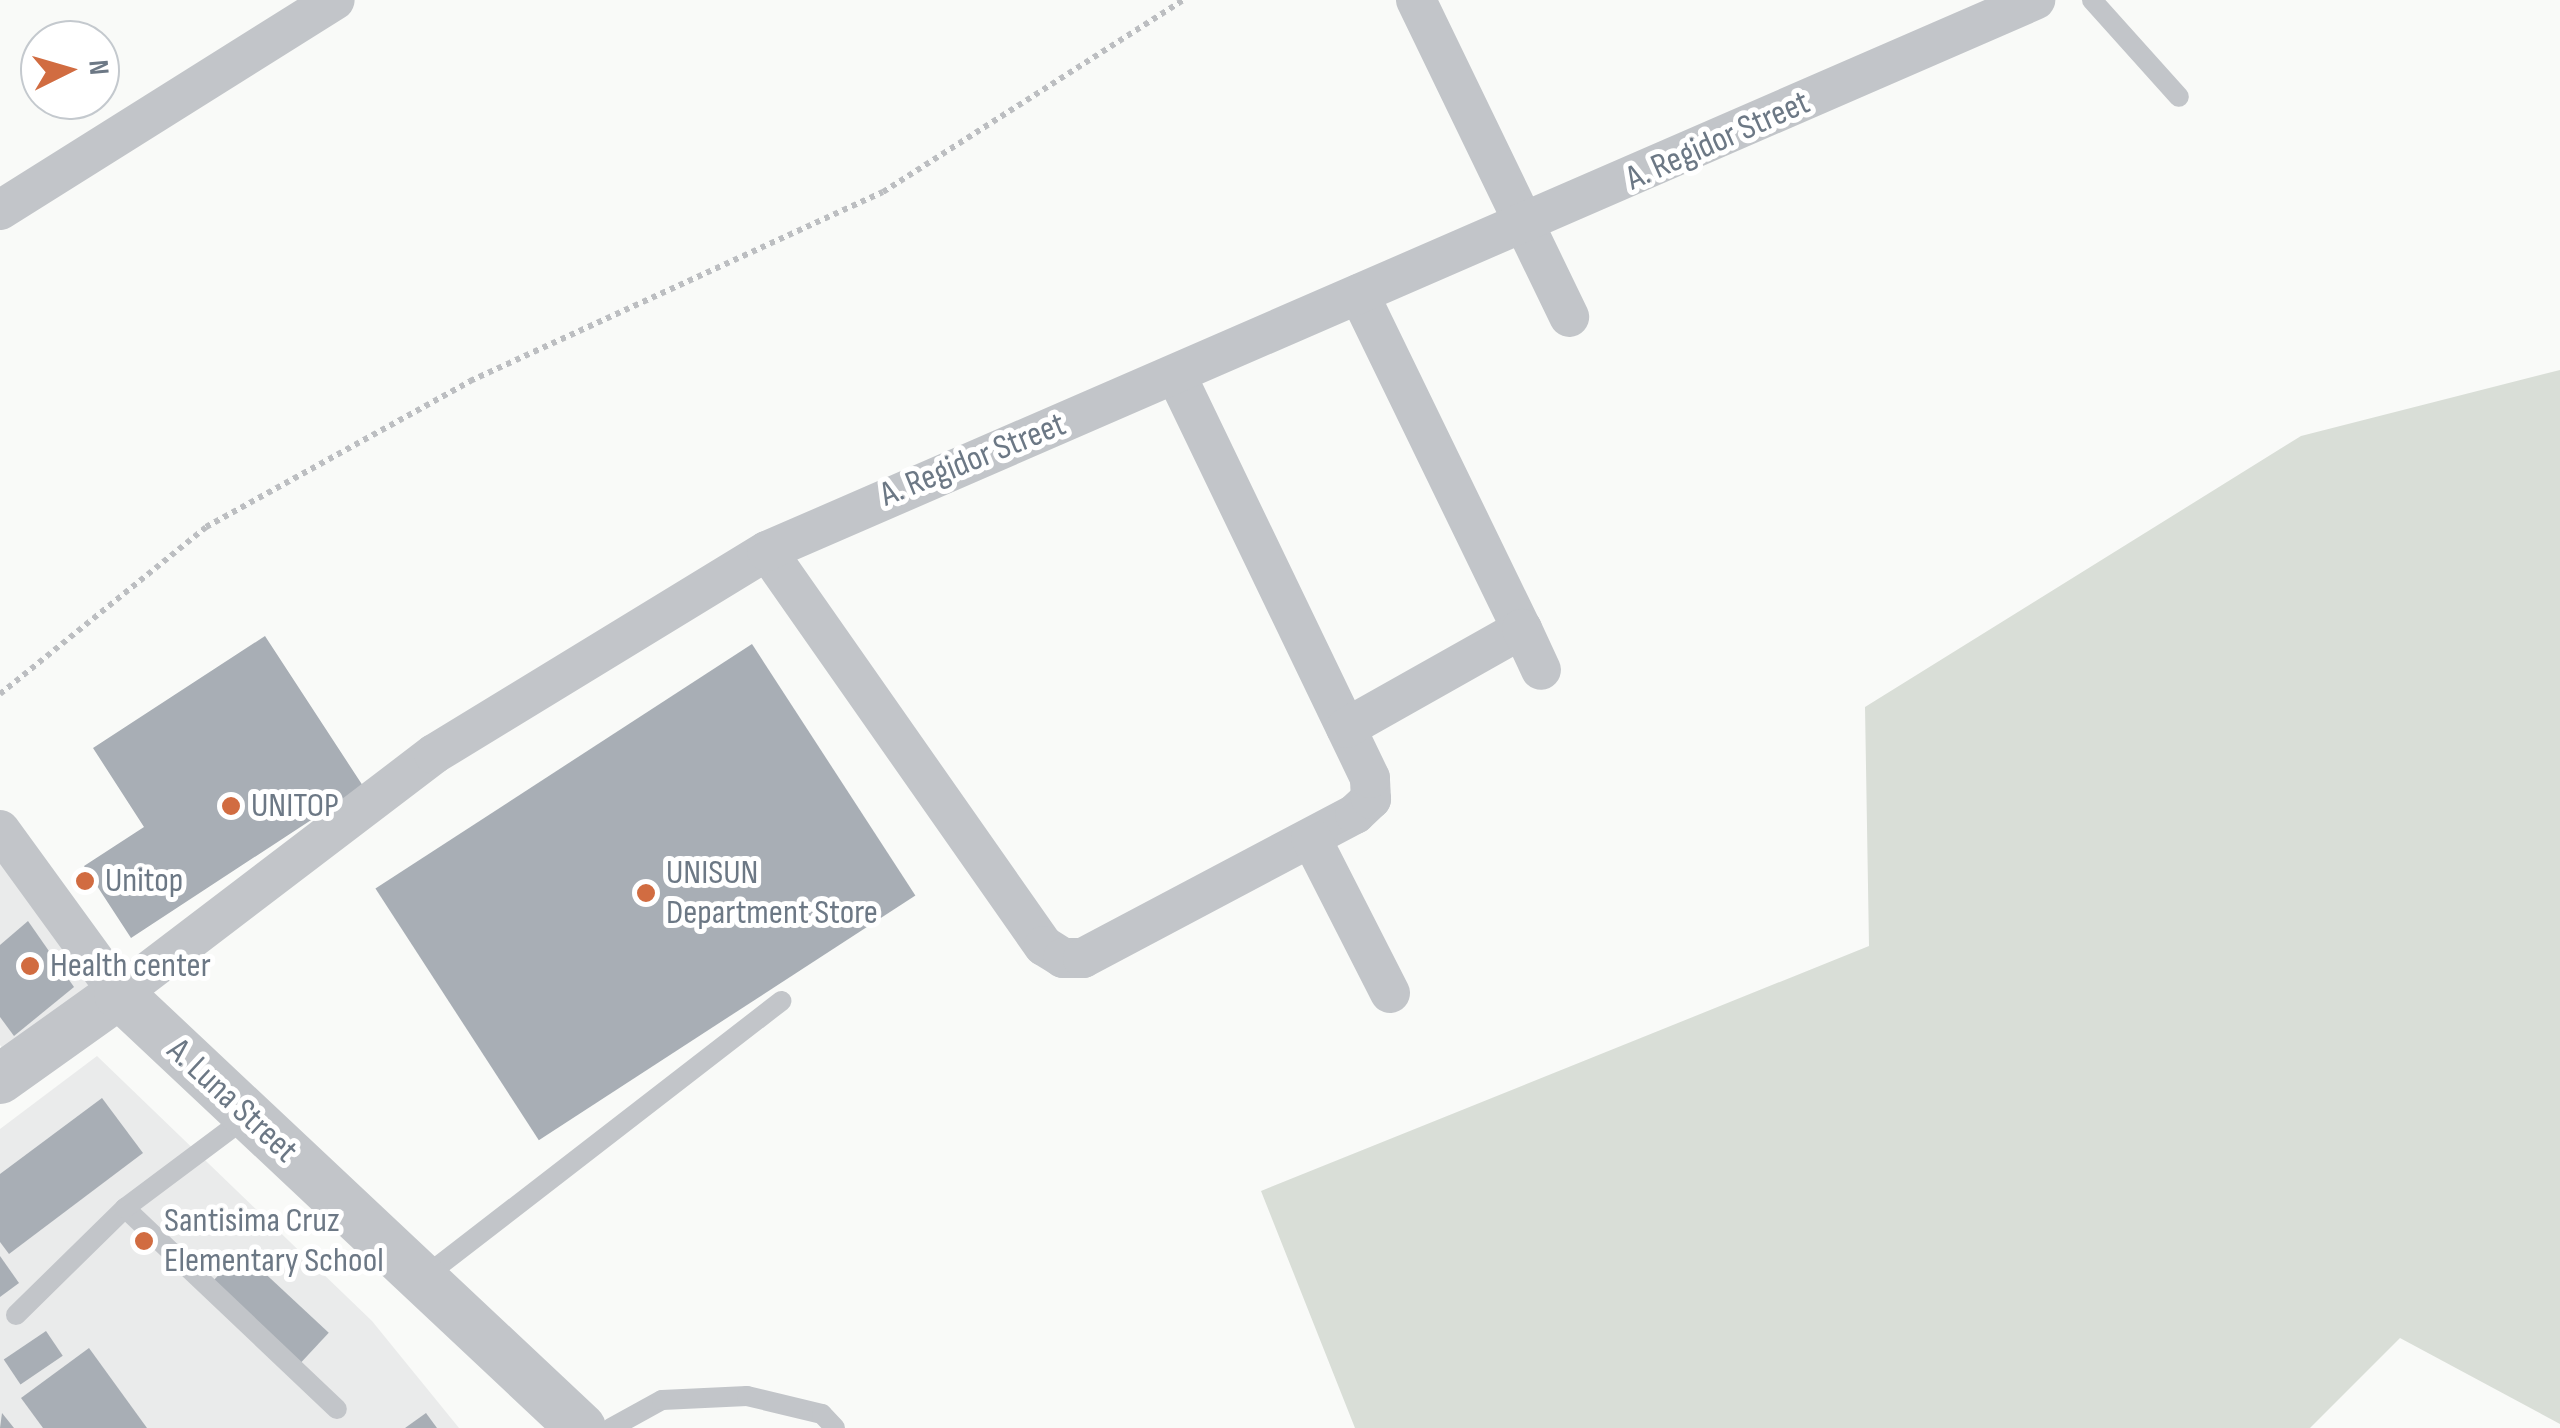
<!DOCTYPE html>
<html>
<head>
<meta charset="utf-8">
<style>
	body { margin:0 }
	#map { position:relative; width:2560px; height:1428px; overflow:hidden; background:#f9faf8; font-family:"Sofia Sans Condensed",sans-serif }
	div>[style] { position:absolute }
	.built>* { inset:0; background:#eaebeb }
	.green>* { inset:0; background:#d9ded7 }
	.building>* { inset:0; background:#a8aeb5; transform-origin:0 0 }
	.path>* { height:6px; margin-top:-3px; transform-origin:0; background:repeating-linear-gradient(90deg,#bcbec1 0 5px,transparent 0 10px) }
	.service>* { height:20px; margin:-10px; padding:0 10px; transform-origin:10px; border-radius:10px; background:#c2c5c9 }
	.minor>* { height:40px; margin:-20px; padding:0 20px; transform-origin:20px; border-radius:20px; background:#c2c5c9 }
	.tertiary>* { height:50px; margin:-25px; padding:0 25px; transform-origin:25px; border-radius:25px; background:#c2c5c9 }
	.dots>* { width:28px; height:28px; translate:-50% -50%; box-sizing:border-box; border:5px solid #fff; border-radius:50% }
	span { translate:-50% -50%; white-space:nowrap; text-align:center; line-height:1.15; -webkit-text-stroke:10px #fff; paint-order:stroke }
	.street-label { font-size:35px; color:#6c7885 }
	.poi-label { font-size:35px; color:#6c7885 }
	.left { translate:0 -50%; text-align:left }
	.north { position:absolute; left:20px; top:20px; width:100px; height:100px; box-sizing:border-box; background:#fff; border:2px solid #c4c9ce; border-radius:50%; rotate:85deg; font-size:28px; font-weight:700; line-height:40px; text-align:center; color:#6c7885 }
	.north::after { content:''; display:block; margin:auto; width:35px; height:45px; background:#d16c41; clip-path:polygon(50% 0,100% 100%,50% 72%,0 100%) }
</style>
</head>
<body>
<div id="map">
	<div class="built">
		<i style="clip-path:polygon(0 858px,93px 992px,9px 1058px,0 1045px)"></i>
		<i style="clip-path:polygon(97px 1056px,372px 1321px,459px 1428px,0 1428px,0 1129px)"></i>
	</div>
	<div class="green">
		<i style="clip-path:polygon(2560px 370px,2560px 1424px,2400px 1338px,2310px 1428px,1355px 1428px,1261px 1191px,1869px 946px,1865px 707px,2301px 436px)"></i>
	</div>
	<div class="building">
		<i style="clip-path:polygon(265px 636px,363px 786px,131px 938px,84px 866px,144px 827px,93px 748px)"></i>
		<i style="left:752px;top:644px;width:300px;height:449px;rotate:57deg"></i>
		<i style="clip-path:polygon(28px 921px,74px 987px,14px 1036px,0 1017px,0 945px)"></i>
		<i style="clip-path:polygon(102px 1098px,143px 1153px,9px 1254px,0 1242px,0 1174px)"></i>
		<i style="left:241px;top:1251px;width:120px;height:42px;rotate:43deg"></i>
		<i style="clip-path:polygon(0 1256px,19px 1283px,0 1297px)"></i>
		<i style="left:46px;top:1331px;width:30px;height:51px;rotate:56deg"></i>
		<i style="clip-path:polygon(89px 1348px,147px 1428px,43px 1428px,21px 1398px)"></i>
		<i style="clip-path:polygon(2px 1413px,14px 1428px,0 1428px)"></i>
		<i style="clip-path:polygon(426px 1413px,437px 1428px,405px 1428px)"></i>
	</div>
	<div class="path">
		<i style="left:0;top:694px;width:265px;rotate:-39deg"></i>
		<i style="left:206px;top:527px;width:302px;rotate:-28.9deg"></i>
		<i style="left:470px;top:381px;width:454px;rotate:-24.6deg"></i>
		<i style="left:883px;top:192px;width:356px;rotate:-32.6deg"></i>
	</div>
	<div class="service">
		<i style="left:2092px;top:0;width:130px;rotate:48.1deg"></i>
		<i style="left:125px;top:1208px;width:292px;rotate:43.5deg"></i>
		<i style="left:423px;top:1278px;width:453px;rotate:-37.7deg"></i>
		<i style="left:16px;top:1315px;width:153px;rotate:-44.5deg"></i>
		<i style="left:125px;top:1208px;width:154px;rotate:-36.8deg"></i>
		<i style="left:611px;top:1428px;width:58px;rotate:-28.8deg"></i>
		<i style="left:662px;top:1400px;width:85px;rotate:-2.7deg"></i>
		<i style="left:747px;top:1396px;width:77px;rotate:13.5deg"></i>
		<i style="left:822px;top:1414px;width:19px;rotate:47deg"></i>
	</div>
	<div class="minor">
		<i style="left:1416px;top:0;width:352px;rotate:64.2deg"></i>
		<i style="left:0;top:210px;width:395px;rotate:-32.1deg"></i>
		<i style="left:1359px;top:294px;width:373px;rotate:64.1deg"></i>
		<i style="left:767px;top:551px;width:482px;rotate:55deg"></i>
		<i style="left:1044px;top:946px;width:22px;rotate:32deg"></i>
		<i style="left:1063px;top:958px;width:20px"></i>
		<i style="left:1083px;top:958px;width:308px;rotate:-27.9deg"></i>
		<i style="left:1355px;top:814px;width:22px;rotate:-43deg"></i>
		<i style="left:1371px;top:799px;width:21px;rotate:-93deg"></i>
		<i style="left:1370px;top:778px;width:445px;rotate:-115.7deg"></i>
		<i style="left:1346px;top:728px;width:202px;rotate:-29.4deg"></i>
		<i style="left:1522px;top:629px;width:45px;rotate:65.1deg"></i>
		<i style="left:0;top:830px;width:203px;rotate:54deg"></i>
		<i style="left:119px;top:994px;width:396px;rotate:-37.3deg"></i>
		<i style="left:434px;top:754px;width:390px;rotate:-31.4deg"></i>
		<i style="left:767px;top:551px;width:1383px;rotate:-23.49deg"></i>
		<i style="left:1311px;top:838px;width:174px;rotate:63deg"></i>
	</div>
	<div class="tertiary">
		<i style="left:0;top:1079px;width:146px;rotate:-35.5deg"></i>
		<i style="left:119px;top:994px;width:634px;rotate:43.21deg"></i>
	</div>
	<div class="dots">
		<i style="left:231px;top:806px;background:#d16c41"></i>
		<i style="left:85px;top:881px;background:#d16c41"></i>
		<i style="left:646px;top:893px;background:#d16c41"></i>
		<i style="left:30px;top:966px;background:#d16c41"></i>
		<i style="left:144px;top:1241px;background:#d16c41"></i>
	</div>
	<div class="street-label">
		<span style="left:1718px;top:141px;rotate:-24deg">A. Regidor Street</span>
		<span style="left:973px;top:460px;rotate:-22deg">A. Regidor Street</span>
		<span style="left:232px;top:1101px;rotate:43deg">A. Luna Street</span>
	</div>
	<div class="poi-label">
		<span class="left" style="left:251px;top:806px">UNITOP</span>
		<span class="left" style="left:666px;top:893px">UNISUN<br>Department Store</span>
		<span class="left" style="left:105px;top:881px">Unitop</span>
		<span class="left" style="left:50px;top:966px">Health center</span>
		<span class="left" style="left:164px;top:1241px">Santisima Cruz<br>Elementary School</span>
	</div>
	<div class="north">N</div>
</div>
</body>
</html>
